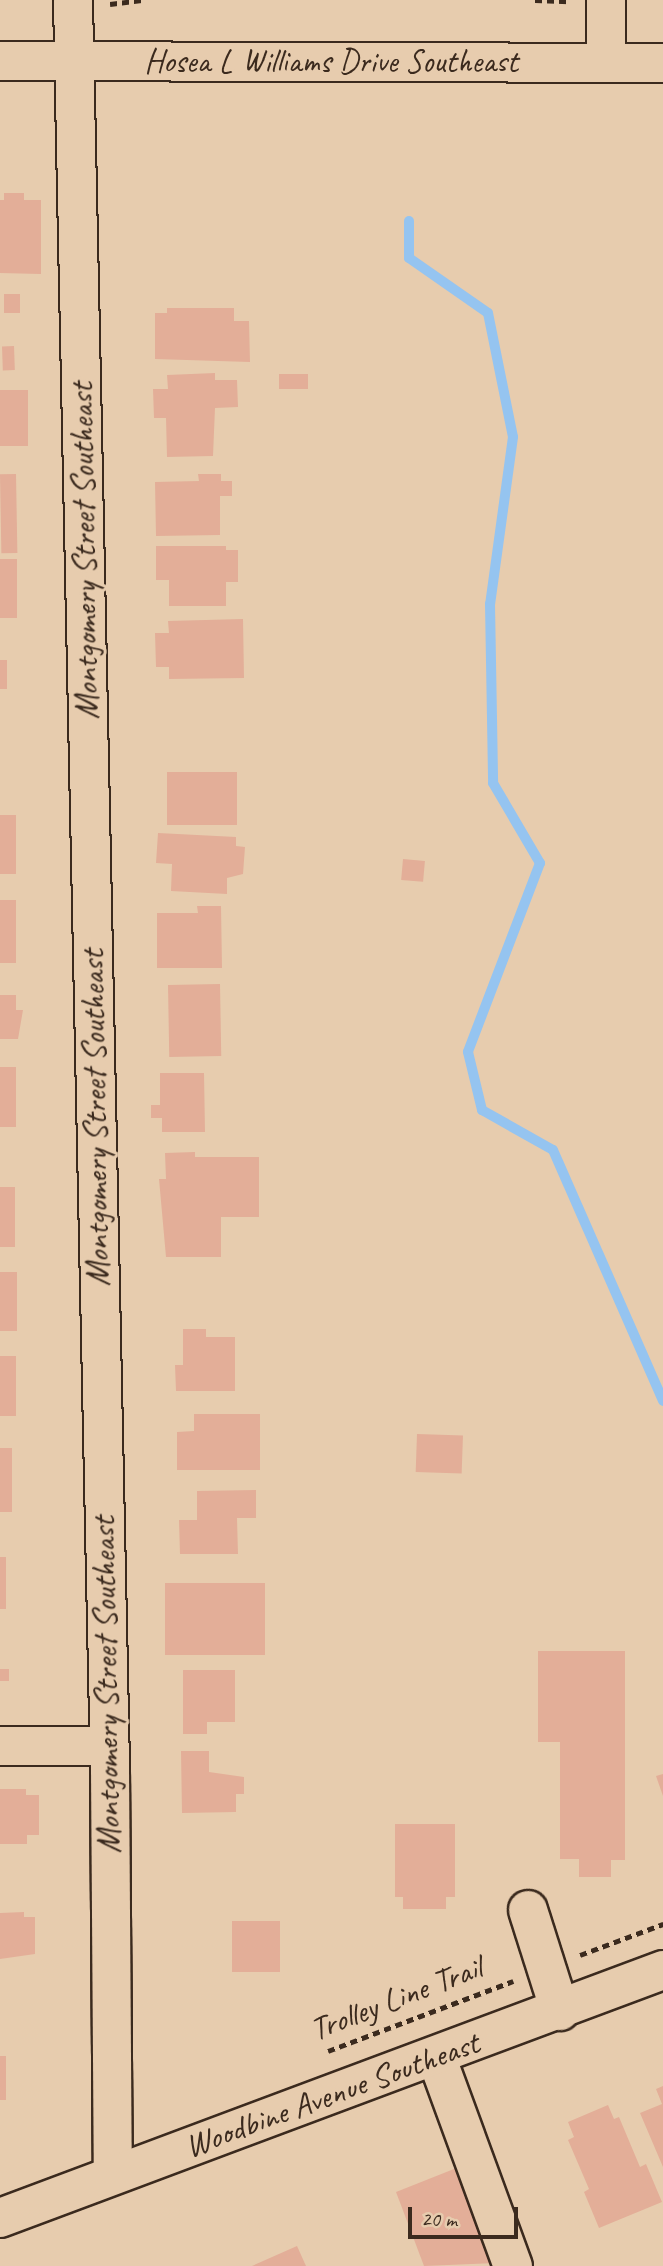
<!DOCTYPE html>
<html>
<head>
<meta charset="utf-8">
<style>
	body { margin:0 }
	#map { position:relative; width:663px; height:2266px; overflow:hidden; background:#e7ccae; font-family:Caveat,sans-serif }
	div>[style] { position:absolute }
	.stream>* { height:10px; margin:-5px; padding:0 5px; transform-origin:5px; border-radius:5px; background:#95c4f0 }
	.building>* { inset:0; background:#e3ae98; transform-origin:0 0 }
	.path>* { height:4.5px; margin-top:-2.25px; transform-origin:0; background:repeating-linear-gradient(90deg,#3b2a1e 0 7px,transparent 0 12px) }
	.roads { filter:drop-shadow(2px 0 #3b2a1e) drop-shadow(-2px 0 #3b2a1e) drop-shadow(0 2px #3b2a1e) drop-shadow(0 -2px #3b2a1e) }
	.minor>* { height:38px; margin:-19px; padding:0 19px; transform-origin:19px; border-radius:19px; background:#e7ccae }
	span { translate:-50% -50%; white-space:nowrap; text-align:center; line-height:1.15; -webkit-text-stroke:6px #e7ccae; paint-order:stroke }
	.street-label { font-size:33px; color:#3b2a1e }
	.scale { position:absolute; left:408px; top:2207px; width:110px; height:32px; box-sizing:border-box; border:4px solid #3b2a1e; border-top:0; padding-left:9px; font-size:21px; line-height:24px; white-space:nowrap; color:#3b2a1e; -webkit-text-stroke:5px #e7ccae; paint-order:stroke }
</style>
</head>
<body>
<div id="map">
	<div class="stream">
		<i style="left:409px;top:221px;width:37px;rotate:90deg"></i>
		<i style="left:409px;top:258px;width:96px;rotate:34.8deg"></i>
		<i style="left:488px;top:313px;width:126px;rotate:78.6deg"></i>
		<i style="left:513px;top:437px;width:169px;rotate:97.8deg"></i>
		<i style="left:490px;top:604px;width:179px;rotate:89deg"></i>
		<i style="left:493px;top:783px;width:93px;rotate:59.6deg"></i>
		<i style="left:540px;top:863px;width:202px;rotate:110.9deg"></i>
		<i style="left:468px;top:1052px;width:60px;rotate:76.4deg"></i>
		<i style="left:482px;top:1110px;width:81px;rotate:29.4deg"></i>
		<i style="left:553px;top:1150px;width:274px;rotate:66.3deg"></i>
	</div>
	<div class="building">
		<i style="clip-path:polygon(4px 193px,24px 193px,24px 200px,41px 200px,41px 274px,0 273px,0 200px,4px 200px)"></i>
		<i style="left:20px;top:294px;width:19px;height:16px;rotate:90deg"></i>
		<i style="clip-path:polygon(167px 308px,234px 308px,234px 321px,249px 321px,250px 362px,155px 359px,155px 313px,167px 313px)"></i>
		<i style="left:14px;top:346px;width:24px;height:12px;rotate:88deg"></i>
		<i style="clip-path:polygon(215px 373px,215px 380px,237px 380px,238px 407px,215px 408px,213px 456px,167px 457px,166px 418px,154px 418px,153px 389px,168px 389px,167px 375px)"></i>
		<i style="left:308px;top:374px;width:15px;height:29px;rotate:90deg"></i>
		<i style="left:0;top:390px;width:28px;height:56px"></i>
		<i style="left:16px;top:474px;width:79px;height:16px;rotate:89deg"></i>
		<i style="clip-path:polygon(198px 474px,221px 474px,221px 481px,232px 481px,232px 496px,220px 496px,220px 535px,156px 536px,155px 482px,199px 481px)"></i>
		<i style="clip-path:polygon(156px 546px,226px 546px,226px 550px,238px 550px,238px 582px,226px 582px,226px 606px,169px 606px,169px 580px,156px 580px)"></i>
		<i style="left:0;top:559px;width:17px;height:59px"></i>
		<i style="clip-path:polygon(243px 619px,244px 678px,169px 679px,169px 667px,156px 667px,155px 633px,169px 633px,168px 621px)"></i>
		<i style="left:0;top:660px;width:7px;height:29px"></i>
		<i style="left:237px;top:772px;width:53px;height:70px;rotate:90deg"></i>
		<i style="left:0;top:815px;width:16px;height:59px"></i>
		<i style="clip-path:polygon(158px 833px,236px 837px,236px 846px,245px 847px,243px 874px,227px 878px,227px 894px,171px 891px,172px 864px,156px 863px)"></i>
		<i style="left:403px;top:859px;width:22px;height:21px;rotate:5deg"></i>
		<i style="left:0;top:900px;width:16px;height:63px"></i>
		<i style="clip-path:polygon(197px 906px,221px 906px,222px 968px,157px 968px,157px 913px,198px 913px)"></i>
		<i style="left:220px;top:984px;width:72px;height:52px;rotate:89deg"></i>
		<i style="clip-path:polygon(0 995px,16px 995px,16px 1010px,23px 1010px,18px 1039px,0 1039px)"></i>
		<i style="left:0;top:1067px;width:16px;height:60px"></i>
		<i style="clip-path:polygon(160px 1073px,204px 1073px,205px 1132px,162px 1132px,162px 1118px,151px 1118px,151px 1105px,160px 1105px)"></i>
		<i style="clip-path:polygon(195px 1152px,195px 1157px,259px 1157px,259px 1217px,221px 1217px,221px 1257px,166px 1257px,159px 1179px,166px 1179px,165px 1153px)"></i>
		<i style="left:0;top:1187px;width:15px;height:60px"></i>
		<i style="left:0;top:1272px;width:17px;height:59px"></i>
		<i style="clip-path:polygon(183px 1329px,206px 1329px,206px 1337px,235px 1337px,235px 1391px,176px 1391px,175px 1365px,183px 1365px)"></i>
		<i style="left:0;top:1356px;width:16px;height:60px"></i>
		<i style="clip-path:polygon(194px 1414px,260px 1414px,260px 1470px,177px 1470px,177px 1432px,194px 1431px)"></i>
		<i style="left:417px;top:1434px;width:46px;height:38px;rotate:2deg"></i>
		<i style="left:0;top:1448px;width:12px;height:64px"></i>
		<i style="clip-path:polygon(256px 1490px,256px 1518px,237px 1518px,238px 1554px,180px 1554px,179px 1520px,197px 1520px,197px 1491px)"></i>
		<i style="left:0;top:1557px;width:6px;height:52px"></i>
		<i style="left:265px;top:1583px;width:72px;height:100px;rotate:90deg"></i>
		<i style="clip-path:polygon(538px 1651px,625px 1651px,625px 1860px,611px 1860px,611px 1877px,579px 1877px,579px 1859px,560px 1859px,560px 1742px,538px 1742px)"></i>
		<i style="left:9px;top:1669px;width:12px;height:9px;rotate:90deg"></i>
		<i style="clip-path:polygon(183px 1670px,235px 1670px,235px 1722px,207px 1722px,207px 1734px,183px 1734px)"></i>
		<i style="clip-path:polygon(181px 1751px,209px 1751px,209px 1772px,244px 1777px,244px 1794px,236px 1794px,236px 1812px,182px 1813px)"></i>
		<i style="clip-path:polygon(663px 1774px,663px 1796px,656px 1776px)"></i>
		<i style="clip-path:polygon(0 1789px,26px 1789px,26px 1795px,39px 1795px,39px 1835px,27px 1835px,27px 1844px,0 1844px)"></i>
		<i style="clip-path:polygon(395px 1824px,455px 1824px,455px 1897px,446px 1897px,446px 1909px,403px 1909px,403px 1897px,395px 1897px)"></i>
		<i style="clip-path:polygon(24px 1912px,24px 1917px,35px 1917px,35px 1954px,0 1959px,0 1913px)"></i>
		<i style="left:232px;top:1921px;width:48px;height:51px"></i>
		<i style="left:0;top:2056px;width:6px;height:44px"></i>
		<i style="clip-path:polygon(663px 2086px,663px 2167px,640px 2113px,662px 2104px,656px 2089px)"></i>
		<i style="clip-path:polygon(608px 2105px,614px 2119px,619px 2117px,640px 2167px,646px 2164px,662px 2202px,599px 2228px,584px 2192px,589px 2189px,568px 2140px,574px 2137px,568px 2122px)"></i>
		<i style="clip-path:polygon(459px 2167px,496px 2263px,424px 2266px,396px 2192px)"></i>
		<i style="clip-path:polygon(297px 2246px,306px 2266px,252px 2266px)"></i>
	</div>
	<div class="path">
		<i style="left:535px;top:0;width:34px;rotate:2deg"></i>
		<i style="left:110px;top:4px;width:32px;rotate:-7deg"></i>
		<i style="left:580px;top:1955px;width:89px;rotate:-20.5deg"></i>
		<i style="left:328px;top:2051px;width:198px;rotate:-20.7deg"></i>
	</div>
	<div class="roads">
		<div class="minor">
			<i style="left:73px;top:0;width:1770px;rotate:88.8deg"></i>
			<i style="left:110px;top:1770px;width:405px;rotate:89.6deg"></i>
			<i style="left:606px;top:0;width:63px;rotate:90deg"></i>
			<i style="left:0;top:61px;width:663px;rotate:0.17deg"></i>
			<i style="left:0;top:1746px;width:109px"></i>
			<i style="left:528px;top:1910px;width:106px;rotate:72.4deg"></i>
			<i style="left:436px;top:2056px;width:224px;rotate:69.9deg"></i>
			<i style="left:0;top:2218px;width:708px;rotate:-20.51deg"></i>
		</div>
	</div>
	<div class="street-label">
		<span style="left:331px;top:62px">Hosea L Williams Drive Southeast</span>
		<span style="left:85px;top:551px;rotate:-91deg">Montgomery Street Southeast</span>
		<span style="left:96px;top:1118px;rotate:-91deg">Montgomery Street Southeast</span>
		<span style="left:107px;top:1685px;rotate:-91deg">Montgomery Street Southeast</span>
		<span style="left:396px;top:1999px;rotate:-21deg">Trolley Line Trail</span>
		<span style="left:332px;top:2095px;rotate:-20deg">Woodbine Avenue Southeast</span>
	</div>
	<div class="scale">20 m</div>
</div>
</body>
</html>
